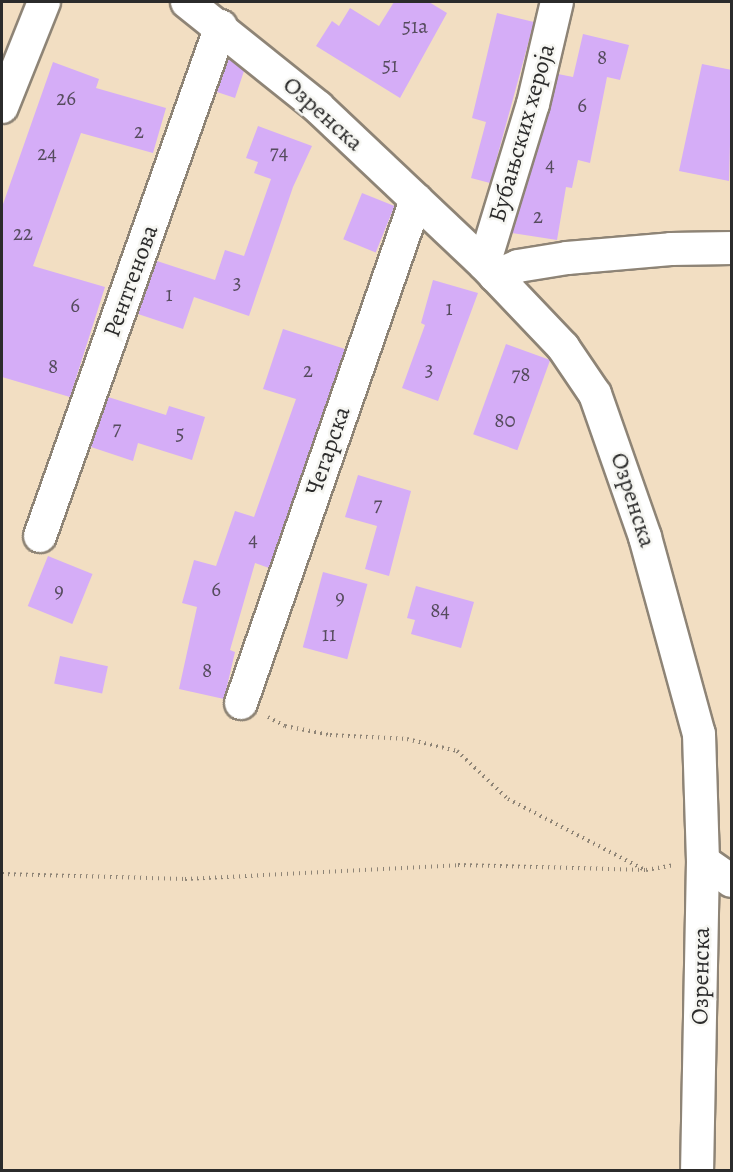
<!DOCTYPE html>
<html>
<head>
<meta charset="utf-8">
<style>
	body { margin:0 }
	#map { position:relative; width:733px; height:1172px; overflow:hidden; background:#f2dec2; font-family:Alegreya,serif }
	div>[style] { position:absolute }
	.building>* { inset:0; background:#d5adf7; transform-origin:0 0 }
	.path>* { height:4px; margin-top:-2px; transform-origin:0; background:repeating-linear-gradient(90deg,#8e8476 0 1.5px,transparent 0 6px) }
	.roads { filter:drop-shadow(2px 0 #8e8476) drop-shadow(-2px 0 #8e8476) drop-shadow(0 2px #8e8476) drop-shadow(0 -2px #8e8476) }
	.street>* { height:32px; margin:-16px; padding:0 16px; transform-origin:16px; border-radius:16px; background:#fff }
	span { translate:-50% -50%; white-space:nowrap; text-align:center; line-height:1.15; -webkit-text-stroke:5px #f6f6f2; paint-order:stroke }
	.number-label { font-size:21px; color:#564c5e }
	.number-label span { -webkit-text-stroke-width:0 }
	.street-label { font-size:24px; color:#2b2b2b }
	.frame { position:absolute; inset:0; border:3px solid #2b2b2b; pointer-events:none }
</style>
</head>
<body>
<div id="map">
	<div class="building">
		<i style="clip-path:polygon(394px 2px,429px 2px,447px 13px,400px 98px,316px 46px,332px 21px,339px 26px,350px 8px,379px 26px)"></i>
		<i style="clip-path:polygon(497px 13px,534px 22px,490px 183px,471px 178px,486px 122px,472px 118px)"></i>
		<i style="clip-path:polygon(583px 34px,629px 45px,620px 80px,607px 77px,590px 163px,578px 160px,572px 188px,566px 187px,557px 240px,512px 233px,558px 74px,573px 77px)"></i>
		<i style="clip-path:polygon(229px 58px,244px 71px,235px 98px,217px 92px)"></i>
		<i style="clip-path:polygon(53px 62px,99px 79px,96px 88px,166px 108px,153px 153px,81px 133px,33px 266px,105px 287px,70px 397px,2px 377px,2px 207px)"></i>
		<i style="clip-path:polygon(702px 64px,732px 70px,729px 181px,679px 171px)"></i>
		<i style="clip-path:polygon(258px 126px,312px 146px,293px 187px,249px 316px,194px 297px,183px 329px,138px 314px,157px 261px,215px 280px,225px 250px,244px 256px,271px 179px,254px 173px,258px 162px,246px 158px)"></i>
		<i style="left:362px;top:193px;width:35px;height:50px;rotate:22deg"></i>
		<i style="clip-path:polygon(433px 280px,478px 293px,438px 401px,402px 388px,425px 325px,421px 323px)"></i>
		<i style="clip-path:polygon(283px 329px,345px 349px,269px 568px,255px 563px,230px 650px,235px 652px,224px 699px,179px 689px,197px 607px,182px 603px,194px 560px,216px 566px,235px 511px,254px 517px,296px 399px,263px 389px)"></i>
		<i style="left:506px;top:344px;width:47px;height:96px;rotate:20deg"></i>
		<i style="clip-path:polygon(108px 397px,166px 415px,169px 406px,205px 417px,192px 460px,138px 443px,133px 461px,91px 447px)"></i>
		<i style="clip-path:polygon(358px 475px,411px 491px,389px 576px,365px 569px,377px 526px,345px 517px)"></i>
		<i style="left:48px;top:556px;width:48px;height:54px;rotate:22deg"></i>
		<i style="left:323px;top:572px;width:46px;height:78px;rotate:15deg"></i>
		<i style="clip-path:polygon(416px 586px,474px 602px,461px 648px,411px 634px,415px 620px,407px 618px)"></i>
		<i style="left:60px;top:656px;width:49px;height:28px;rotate:12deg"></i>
	</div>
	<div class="path">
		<i style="left:268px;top:717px;width:19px;rotate:28deg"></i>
		<i style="left:285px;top:726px;width:46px;rotate:11.3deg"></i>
		<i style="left:330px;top:735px;width:77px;rotate:3deg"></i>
		<i style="left:407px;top:739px;width:51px;rotate:13.5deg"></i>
		<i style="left:457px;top:751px;width:70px;rotate:43.3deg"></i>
		<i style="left:508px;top:799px;width:154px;rotate:27.4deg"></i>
		<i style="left:2px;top:874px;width:183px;rotate:1.6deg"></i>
		<i style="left:185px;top:879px;width:273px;rotate:-2.9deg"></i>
		<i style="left:458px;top:865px;width:188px;rotate:1.5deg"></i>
		<i style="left:646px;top:870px;width:29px;rotate:-10deg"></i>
	</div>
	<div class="roads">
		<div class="street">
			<i style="left:187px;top:2px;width:168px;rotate:38.7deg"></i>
			<i style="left:318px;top:107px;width:228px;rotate:43.4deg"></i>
			<i style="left:484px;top:264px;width:115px;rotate:46.4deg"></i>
			<i style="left:563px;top:347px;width:57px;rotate:55.8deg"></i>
			<i style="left:595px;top:394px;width:151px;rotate:70.7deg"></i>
			<i style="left:645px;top:537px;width:204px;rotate:74.7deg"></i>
			<i style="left:699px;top:734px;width:127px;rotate:88.2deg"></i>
			<i style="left:703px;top:861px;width:309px;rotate:91.1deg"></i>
			<i style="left:2px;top:107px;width:113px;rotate:-68.2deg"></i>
			<i style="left:484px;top:264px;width:167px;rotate:-73deg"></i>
			<i style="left:533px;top:104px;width:105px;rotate:-76.8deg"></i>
			<i style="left:495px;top:276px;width:25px;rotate:-23deg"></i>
			<i style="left:518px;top:266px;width:50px;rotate:-9.3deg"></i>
			<i style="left:567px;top:258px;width:104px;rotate:-4.9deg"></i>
			<i style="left:671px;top:249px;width:61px;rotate:-0.9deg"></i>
			<i style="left:40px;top:536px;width:541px;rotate:-70.46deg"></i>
			<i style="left:241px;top:703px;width:533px;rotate:-70.82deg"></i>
			<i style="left:703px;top:861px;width:35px;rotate:35deg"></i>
		</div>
	</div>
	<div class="number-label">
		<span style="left:415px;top:26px">51a</span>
		<span style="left:602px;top:57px">8</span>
		<span style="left:390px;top:65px">51</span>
		<span style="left:66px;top:98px">26</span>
		<span style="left:582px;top:105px">6</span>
		<span style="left:139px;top:131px">2</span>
		<span style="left:279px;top:152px">74</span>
		<span style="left:47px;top:153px">24</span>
		<span style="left:550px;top:164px">4</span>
		<span style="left:538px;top:216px">2</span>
		<span style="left:23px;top:233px">22</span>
		<span style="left:237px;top:282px">3</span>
		<span style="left:169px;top:294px">1</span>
		<span style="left:75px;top:305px">6</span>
		<span style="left:449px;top:308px">1</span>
		<span style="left:53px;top:366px">8</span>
		<span style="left:429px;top:369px">3</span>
		<span style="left:308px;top:370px">2</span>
		<span style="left:521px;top:374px">78</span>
		<span style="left:505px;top:420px">80</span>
		<span style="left:117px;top:428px">7</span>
		<span style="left:180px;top:433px">5</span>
		<span style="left:378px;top:504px">7</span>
		<span style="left:253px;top:539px">4</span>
		<span style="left:216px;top:589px">6</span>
		<span style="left:59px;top:590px">9</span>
		<span style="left:340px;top:597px">9</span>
		<span style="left:440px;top:610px">84</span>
		<span style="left:329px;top:634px">11</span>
		<span style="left:207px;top:670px">8</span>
	</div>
	<div class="street-label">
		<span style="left:323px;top:114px;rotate:42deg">Озренска</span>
		<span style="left:522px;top:133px;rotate:-74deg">Бубањских хероја</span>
		<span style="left:131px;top:281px;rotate:-70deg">Рентгенова</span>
		<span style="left:328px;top:451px;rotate:-71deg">Чегарска</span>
		<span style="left:633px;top:500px;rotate:72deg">Озренска</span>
		<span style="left:701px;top:976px;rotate:-89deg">Озренска</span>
	</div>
	<div class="frame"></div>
</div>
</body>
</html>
